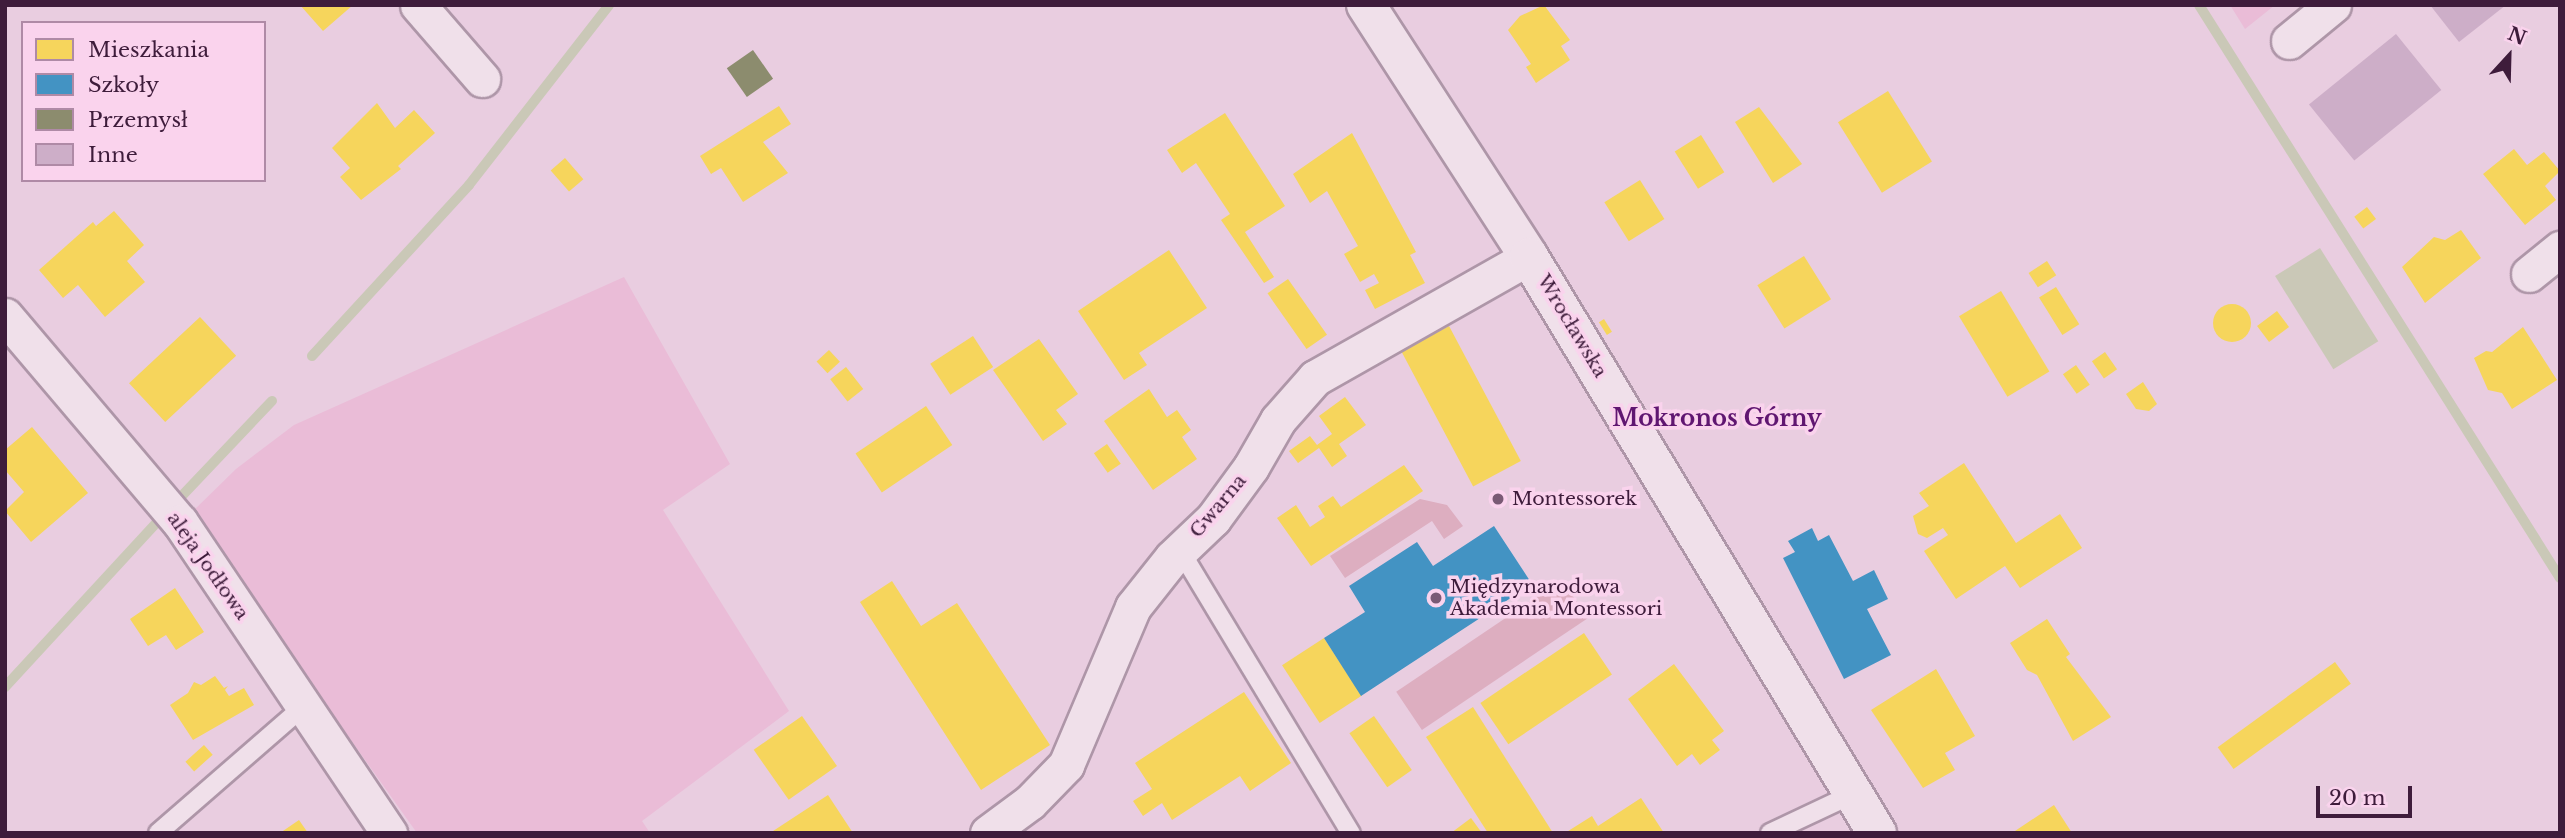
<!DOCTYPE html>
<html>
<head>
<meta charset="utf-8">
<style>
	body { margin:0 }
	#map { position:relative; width:2565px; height:838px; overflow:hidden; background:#e9cde0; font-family:"Libre Baskerville",serif }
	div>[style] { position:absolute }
	.farmland>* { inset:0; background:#eabcd7 }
	.green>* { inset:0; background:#ddaec0; transform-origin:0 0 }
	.water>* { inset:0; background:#cac8b7; transform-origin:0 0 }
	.homes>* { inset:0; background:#f6d55c; transform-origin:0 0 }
	.round { border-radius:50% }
	.schools>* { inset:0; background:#4393c3 }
	.industry>* { inset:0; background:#8c8c6e; transform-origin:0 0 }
	.stream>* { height:10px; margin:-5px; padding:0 5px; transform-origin:5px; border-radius:5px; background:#cac8b7 }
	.building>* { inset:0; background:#cdaec8; transform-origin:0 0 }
	.roads { filter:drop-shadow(2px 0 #ae96a8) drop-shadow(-2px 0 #ae96a8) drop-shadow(0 2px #ae96a8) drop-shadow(0 -2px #ae96a8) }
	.lane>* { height:18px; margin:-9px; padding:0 9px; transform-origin:9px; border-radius:9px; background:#f0e0ea }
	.street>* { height:35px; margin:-17.5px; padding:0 17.5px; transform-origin:17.5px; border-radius:17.5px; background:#f0e0ea }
	.secondary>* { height:38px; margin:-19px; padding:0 19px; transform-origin:19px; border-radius:19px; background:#f0e0ea }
	.dots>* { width:19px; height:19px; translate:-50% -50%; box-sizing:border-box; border:4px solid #fad3ed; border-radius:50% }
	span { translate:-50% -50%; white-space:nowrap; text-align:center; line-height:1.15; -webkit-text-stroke:7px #fad3ed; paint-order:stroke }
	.street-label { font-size:19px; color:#3e1c3b }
	.poi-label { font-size:19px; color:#3e1c3b }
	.left { translate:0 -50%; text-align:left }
	.quarter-label { font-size:23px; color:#601671; font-weight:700 }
	.frame { position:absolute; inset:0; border:7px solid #3e1c3b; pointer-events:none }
	.legend { position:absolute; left:21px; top:21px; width:245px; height:161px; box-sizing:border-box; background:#fad3ed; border:2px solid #af8aa6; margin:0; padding:9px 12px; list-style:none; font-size:21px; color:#3e1c3b }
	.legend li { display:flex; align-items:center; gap:14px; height:35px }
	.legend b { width:35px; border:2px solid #af8aa6 }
	.north { position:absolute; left:2474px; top:21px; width:70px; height:70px; -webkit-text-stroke:5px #fad3ed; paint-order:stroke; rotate:22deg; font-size:19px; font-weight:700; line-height:28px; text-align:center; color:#3e1c3b }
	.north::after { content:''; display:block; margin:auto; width:24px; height:32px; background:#3e1c3b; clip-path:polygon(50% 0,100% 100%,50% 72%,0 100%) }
	.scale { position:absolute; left:2316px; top:786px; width:96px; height:32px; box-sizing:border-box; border:4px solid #3e1c3b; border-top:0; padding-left:9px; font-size:21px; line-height:24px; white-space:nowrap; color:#3e1c3b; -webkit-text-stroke:5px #fad3ed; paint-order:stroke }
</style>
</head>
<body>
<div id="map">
	<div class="farmland">
		<i style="clip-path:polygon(2230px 5px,2275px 5px,2245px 29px)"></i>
		<i style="clip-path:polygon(624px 277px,730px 464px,663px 510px,789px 711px,642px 821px,650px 833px,417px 833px,190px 514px,236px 469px,294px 425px)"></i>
	</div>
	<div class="green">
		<i style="clip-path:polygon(1420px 499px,1447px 505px,1463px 526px,1444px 539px,1432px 521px,1345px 578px,1330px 556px)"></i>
		<i style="left:1562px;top:580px;width:46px;height:200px;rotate:56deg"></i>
	</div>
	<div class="water">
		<i style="left:2320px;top:248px;width:110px;height:53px;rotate:58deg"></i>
	</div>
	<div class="homes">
		<i style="clip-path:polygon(300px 5px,353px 5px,323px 31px)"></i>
		<i style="clip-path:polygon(1544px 5px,1570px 40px,1561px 46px,1570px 60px,1536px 83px,1526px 67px,1531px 64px,1508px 30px,1520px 16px)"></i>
		<i style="left:1888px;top:91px;width:83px;height:59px;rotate:58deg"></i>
		<i style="clip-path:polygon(377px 103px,395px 128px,414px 110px,435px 133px,398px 166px,401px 169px,361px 200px,340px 177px,350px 168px,332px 148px)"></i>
		<i style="clip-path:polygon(779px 106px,791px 124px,763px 142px,788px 173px,743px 202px,721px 168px,711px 174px,700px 156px)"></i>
		<i style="clip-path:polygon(1759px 107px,1802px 164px,1773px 183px,1735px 122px)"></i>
		<i style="clip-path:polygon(1225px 113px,1285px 206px,1245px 232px,1274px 277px,1264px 283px,1221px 220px,1230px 214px,1196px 163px,1182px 173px,1167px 150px)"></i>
		<i style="clip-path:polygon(1352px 133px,1416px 252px,1410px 255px,1425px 283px,1375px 309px,1365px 290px,1379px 283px,1374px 274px,1360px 282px,1344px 254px,1358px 246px,1327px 191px,1310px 203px,1293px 174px)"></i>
		<i style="left:1701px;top:135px;width:44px;height:31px;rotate:58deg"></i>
		<i style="clip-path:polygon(2514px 149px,2527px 165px,2544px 152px,2560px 171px,2545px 186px,2556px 200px,2525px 225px,2483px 174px)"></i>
		<i style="left:565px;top:158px;width:28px;height:19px;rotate:49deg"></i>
		<i style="left:1640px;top:180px;width:46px;height:42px;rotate:58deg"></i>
		<i style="left:2367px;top:207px;width:15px;height:16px;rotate:53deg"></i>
		<i style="clip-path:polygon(114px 211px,144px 245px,127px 261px,145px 282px,105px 317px,78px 285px,63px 298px,39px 270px,93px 222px,96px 226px)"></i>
		<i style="clip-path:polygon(2461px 230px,2481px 258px,2425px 303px,2402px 267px,2434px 237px,2445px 240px)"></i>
		<i style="clip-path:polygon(1169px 250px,1207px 308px,1139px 353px,1147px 365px,1124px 380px,1078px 311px)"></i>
		<i style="left:1804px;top:256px;width:51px;height:55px;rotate:58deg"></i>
		<i style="left:2047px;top:261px;width:17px;height:22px;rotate:57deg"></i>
		<i style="left:1288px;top:279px;width:68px;height:25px;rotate:55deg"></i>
		<i style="left:2056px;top:287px;width:44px;height:20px;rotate:58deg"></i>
		<i style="left:2001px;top:291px;width:94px;height:49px;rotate:59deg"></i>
		<i class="round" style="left:2213px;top:304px;width:38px;height:38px"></i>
		<i style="left:2277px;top:311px;width:20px;height:25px;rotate:53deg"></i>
		<i style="left:200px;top:317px;width:53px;height:97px;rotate:47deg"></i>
		<i style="left:1604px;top:319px;width:15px;height:6px;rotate:58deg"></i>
		<i style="left:1449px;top:326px;width:153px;height:54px;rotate:62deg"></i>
		<i style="clip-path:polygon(2523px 327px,2557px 380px,2512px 409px,2502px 393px,2488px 390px,2474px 358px,2486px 351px,2492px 352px)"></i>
		<i style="left:973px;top:336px;width:37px;height:51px;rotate:57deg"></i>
		<i style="clip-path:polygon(1039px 339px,1078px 394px,1056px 410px,1067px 424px,1043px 441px,993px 370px)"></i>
		<i style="left:829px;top:350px;width:16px;height:17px;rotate:47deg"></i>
		<i style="left:2105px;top:352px;width:21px;height:16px;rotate:55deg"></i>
		<i style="left:2076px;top:365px;width:24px;height:16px;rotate:55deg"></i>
		<i style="left:846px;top:367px;width:28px;height:20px;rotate:52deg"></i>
		<i style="clip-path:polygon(2143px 382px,2157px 404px,2149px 411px,2136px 409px,2126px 394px)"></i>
		<i style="clip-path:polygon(1149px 389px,1167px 417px,1177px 410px,1191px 430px,1182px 437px,1197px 459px,1153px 490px,1104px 421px)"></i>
		<i style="clip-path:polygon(1345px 397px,1366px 425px,1339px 444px,1347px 456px,1332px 467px,1319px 448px,1298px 463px,1289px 451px,1310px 436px,1317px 445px,1332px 434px,1319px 416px)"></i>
		<i style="left:926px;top:406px;width:47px;height:85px;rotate:56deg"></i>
		<i style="clip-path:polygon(32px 427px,88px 493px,31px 542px,5px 511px,24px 492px,5px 470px,5px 450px)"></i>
		<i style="left:1107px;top:444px;width:24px;height:16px;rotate:55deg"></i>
		<i style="clip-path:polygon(1964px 463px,2016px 543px,2060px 514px,2082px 548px,2020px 588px,2005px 566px,1956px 599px,1924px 551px,1948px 535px,1943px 528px,1927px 538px,1918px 534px,1913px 516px,1929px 506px,1919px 493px)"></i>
		<i style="clip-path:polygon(1404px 465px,1423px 491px,1311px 566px,1277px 518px,1296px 505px,1310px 527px,1325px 517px,1318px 506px,1333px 496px,1341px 507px)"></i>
		<i style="clip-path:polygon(892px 581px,921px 626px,957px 603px,1050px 745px,981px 790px,860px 602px)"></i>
		<i style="clip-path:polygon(175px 588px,204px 632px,176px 650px,166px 635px,148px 646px,130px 619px)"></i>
		<i style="clip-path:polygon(2047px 619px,2070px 654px,2066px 657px,2111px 717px,2073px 741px,2037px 675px,2027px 670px,2010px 643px)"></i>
		<i style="left:1584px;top:633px;width:50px;height:125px;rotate:56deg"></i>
		<i style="left:1324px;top:638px;width:69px;height:50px;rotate:57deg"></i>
		<i style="left:2335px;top:662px;width:27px;height:145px;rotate:54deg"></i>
		<i style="clip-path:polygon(1674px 664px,1724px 731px,1712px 740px,1720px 750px,1700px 765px,1692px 754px,1677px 766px,1628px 699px)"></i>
		<i style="clip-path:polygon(1936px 669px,1975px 736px,1945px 753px,1955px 770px,1923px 788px,1871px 710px)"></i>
		<i style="clip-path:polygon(215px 676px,224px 688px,228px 686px,225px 690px,229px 696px,244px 688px,254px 705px,193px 740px,170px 705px,188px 693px,194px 682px,201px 685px)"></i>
		<i style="clip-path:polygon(1244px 692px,1291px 763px,1250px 791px,1240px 776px,1172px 820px,1162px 803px,1143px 816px,1133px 801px,1152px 789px,1135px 763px)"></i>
		<i style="clip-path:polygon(1473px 707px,1553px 833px,1488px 833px,1426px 737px)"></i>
		<i style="left:802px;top:716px;width:61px;height:59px;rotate:55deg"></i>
		<i style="left:1374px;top:716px;width:66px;height:30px;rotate:55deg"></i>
		<i style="left:204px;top:745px;width:13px;height:25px;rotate:48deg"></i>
		<i style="clip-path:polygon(828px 795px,853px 833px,770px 833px)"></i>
		<i style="clip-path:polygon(1641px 798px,1664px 833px,1565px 833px,1592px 816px,1598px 826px)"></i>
		<i style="clip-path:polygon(2054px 805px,2072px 833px,2012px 833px)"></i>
		<i style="clip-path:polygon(1471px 818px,1482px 833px,1451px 833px)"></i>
		<i style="clip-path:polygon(299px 820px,308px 833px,280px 833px)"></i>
	</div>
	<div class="schools">
		<i style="clip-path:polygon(1494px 526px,1532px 584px,1361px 696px,1324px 638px,1365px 612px,1349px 586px,1417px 542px,1433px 566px)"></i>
		<i style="clip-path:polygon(1812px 528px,1818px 541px,1829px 535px,1853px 581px,1874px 570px,1888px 599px,1867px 609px,1891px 655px,1844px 679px,1783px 558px,1795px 552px,1788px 541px)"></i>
	</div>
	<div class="industry">
		<i style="left:753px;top:50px;width:35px;height:32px;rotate:55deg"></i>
	</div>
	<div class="stream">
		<i style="left:2199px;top:5px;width:677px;rotate:57.79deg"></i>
		<i style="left:312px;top:356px;width:232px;rotate:-47.4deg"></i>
		<i style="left:469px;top:185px;width:228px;rotate:-52.1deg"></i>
		<i style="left:177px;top:501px;width:138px;rotate:-46.5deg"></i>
		<i style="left:5px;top:687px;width:230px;rotate:-47.3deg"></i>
	</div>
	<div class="building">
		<i style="clip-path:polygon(2430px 5px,2506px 5px,2459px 42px)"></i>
		<i style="left:2396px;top:34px;width:72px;height:112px;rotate:51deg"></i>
	</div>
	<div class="roads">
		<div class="lane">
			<i style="left:1180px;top:550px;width:331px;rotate:58.9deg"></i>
			<i style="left:158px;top:833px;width:194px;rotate:-41deg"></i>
			<i style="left:1770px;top:833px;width:92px;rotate:-25.2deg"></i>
		</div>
		<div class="street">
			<i style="left:418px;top:5px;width:98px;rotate:49.1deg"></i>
			<i style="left:2289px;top:41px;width:57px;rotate:-39.3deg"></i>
			<i style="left:2529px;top:274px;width:40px;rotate:-39deg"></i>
			<i style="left:5px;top:316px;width:270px;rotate:49.7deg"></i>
			<i style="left:180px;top:522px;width:375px;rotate:56.1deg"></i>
			<i style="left:988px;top:833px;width:52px;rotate:-36.4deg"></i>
			<i style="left:1030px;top:802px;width:52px;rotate:-45.8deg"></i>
			<i style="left:1066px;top:765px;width:172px;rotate:-67deg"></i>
			<i style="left:1133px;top:607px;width:63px;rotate:-51.5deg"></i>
			<i style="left:1172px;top:558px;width:57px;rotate:-43.6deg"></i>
			<i style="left:1213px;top:519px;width:64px;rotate:-53.8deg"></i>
			<i style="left:1251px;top:467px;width:54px;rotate:-60.1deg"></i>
			<i style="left:1278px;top:420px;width:56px;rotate:-48.6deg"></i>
			<i style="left:1315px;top:378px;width:246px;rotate:-29.5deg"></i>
		</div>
		<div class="secondary">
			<i style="left:1366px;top:5px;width:300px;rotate:57.1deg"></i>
			<i style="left:1529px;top:257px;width:673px;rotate:58.86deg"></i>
		</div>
	</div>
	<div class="dots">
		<i style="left:1498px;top:499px;background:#7a5a75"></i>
		<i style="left:1436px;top:598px;background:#7a5a75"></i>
	</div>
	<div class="street-label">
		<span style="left:1572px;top:326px;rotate:59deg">Wrocławska</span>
		<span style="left:1218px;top:506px;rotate:-50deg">Gwarna</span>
		<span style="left:208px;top:566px;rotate:55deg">aleja Jodłowa</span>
	</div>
	<div class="poi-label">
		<span class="left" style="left:1512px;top:499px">Montessorek</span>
		<span class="left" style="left:1450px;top:598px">Międzynarodowa<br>Akademia Montessori</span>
	</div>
	<div class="quarter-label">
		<span style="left:1717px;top:418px">Mokronos Górny</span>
	</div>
	<div class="frame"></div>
	<ul class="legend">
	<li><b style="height:19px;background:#f6d55c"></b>Mieszkania</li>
	<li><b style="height:19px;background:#4393c3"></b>Szkoły</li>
	<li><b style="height:19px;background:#8c8c6e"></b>Przemysł</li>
	<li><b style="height:19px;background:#cdaec8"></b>Inne</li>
	</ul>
	<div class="north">N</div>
	<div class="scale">20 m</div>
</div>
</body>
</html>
